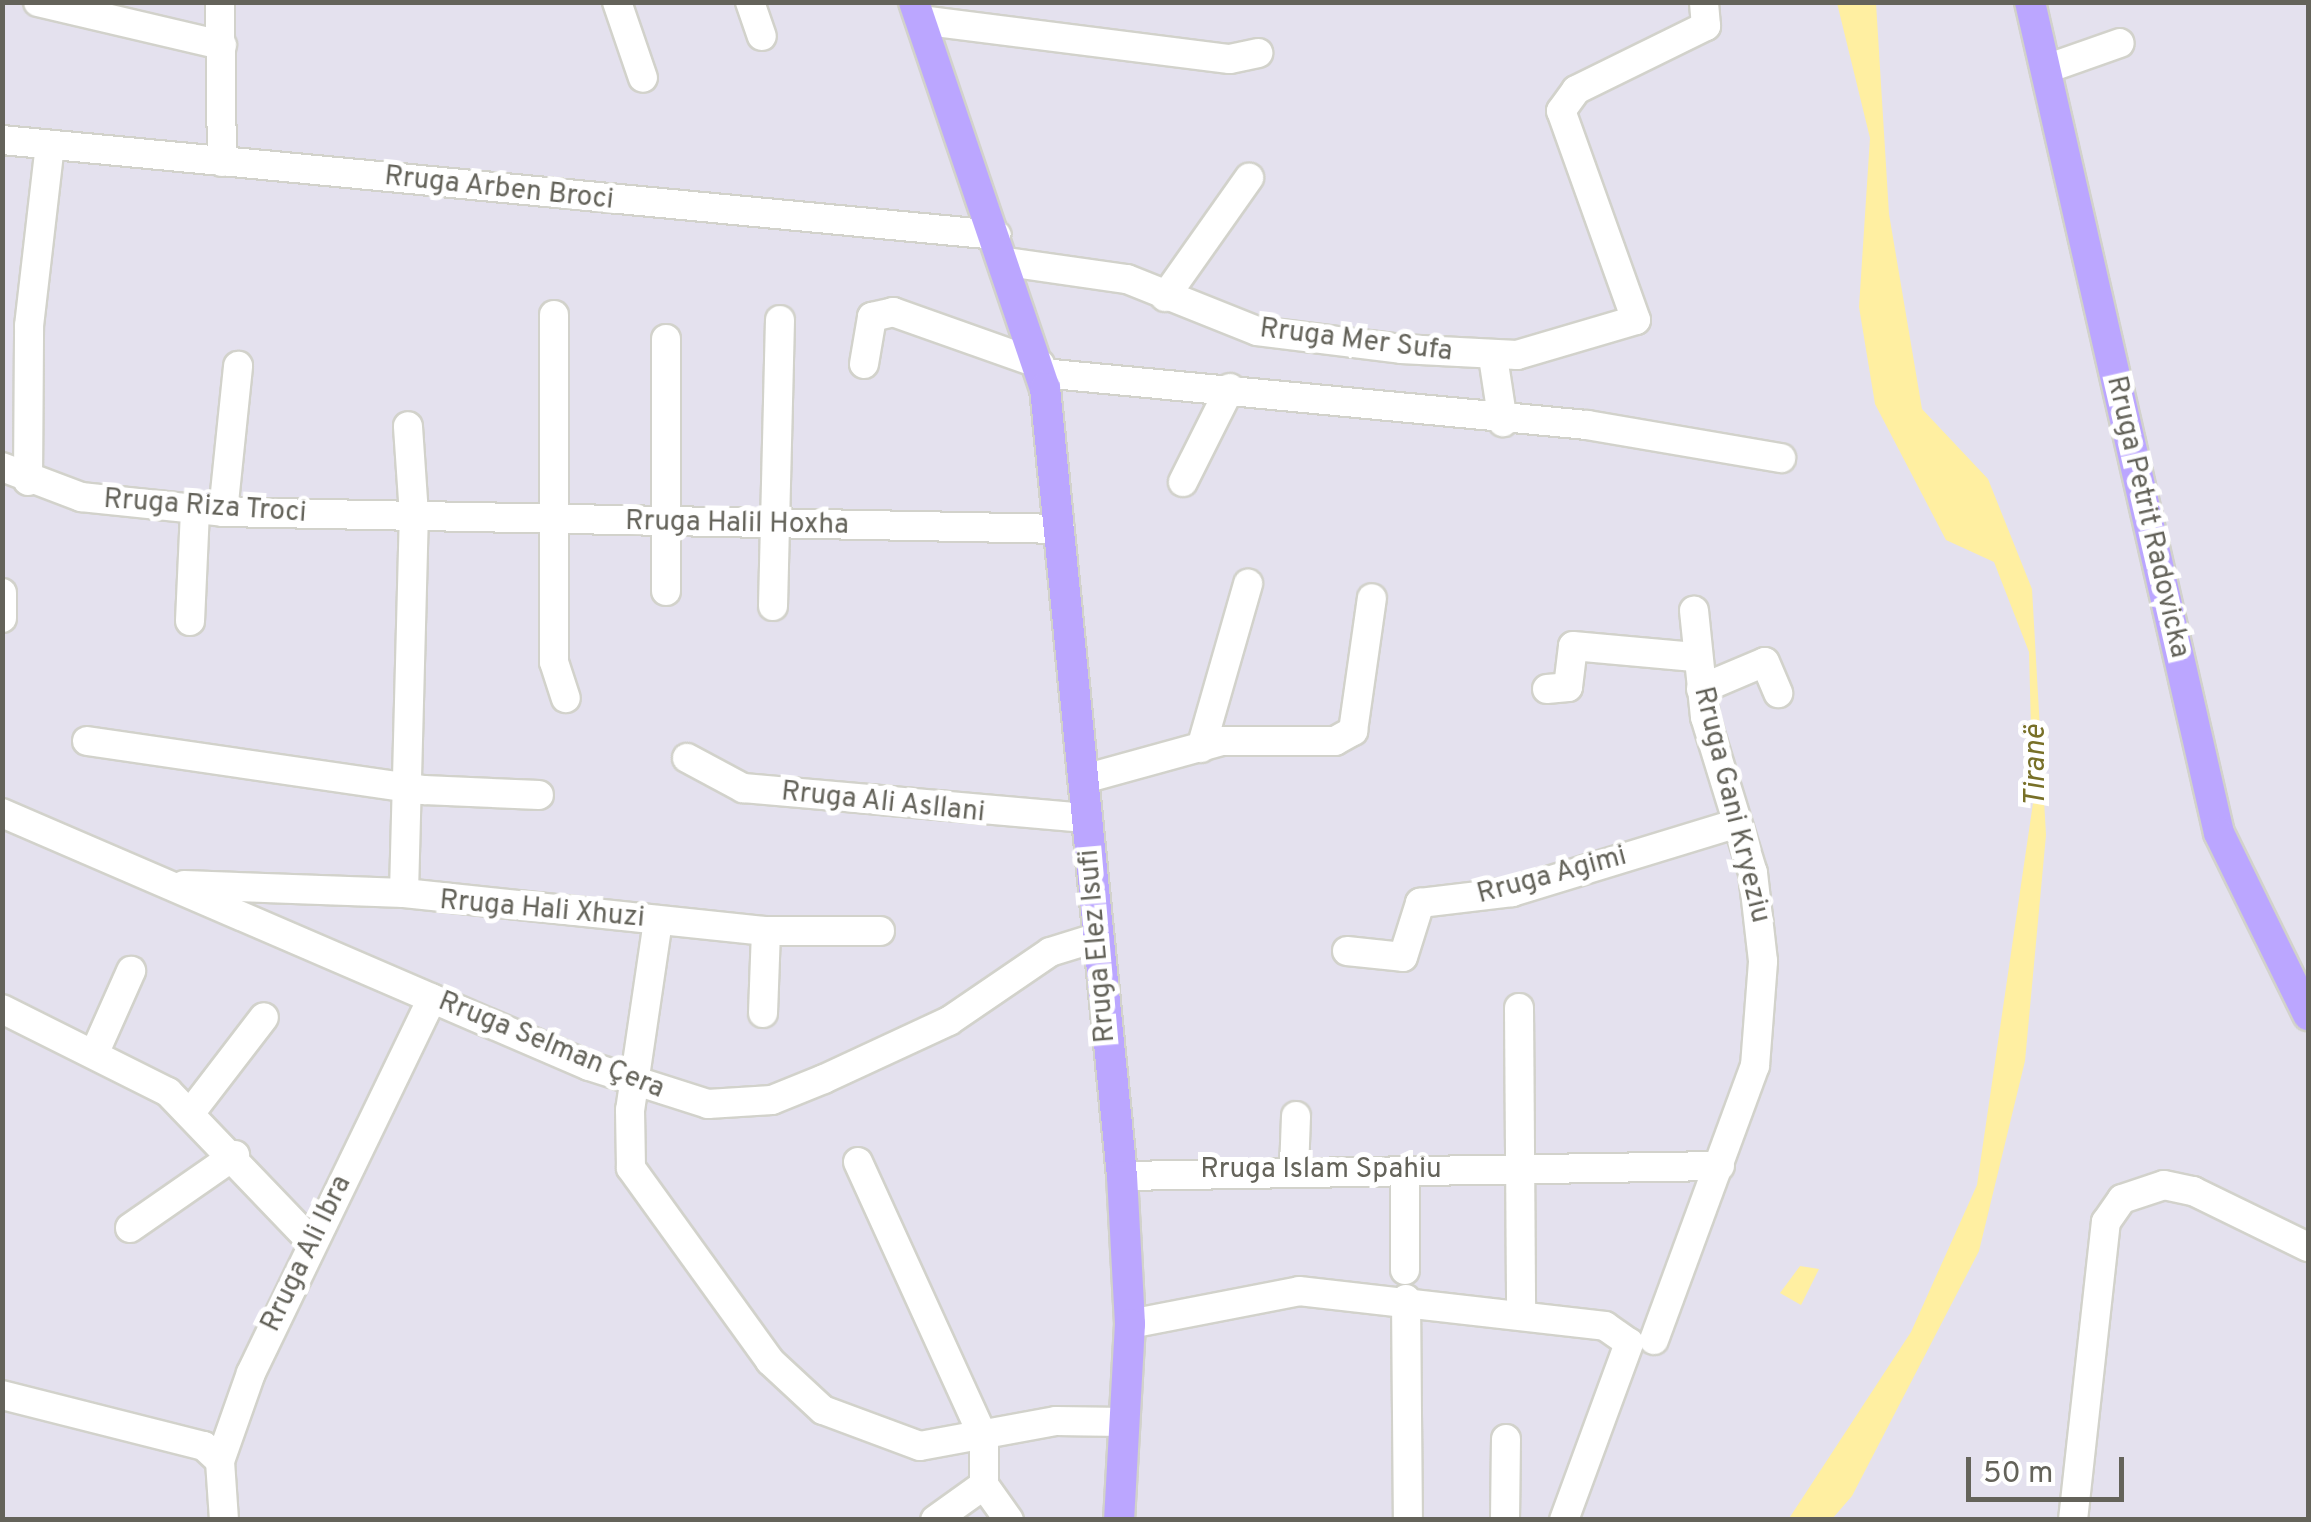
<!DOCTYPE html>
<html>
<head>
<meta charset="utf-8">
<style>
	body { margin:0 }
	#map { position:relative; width:2311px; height:1522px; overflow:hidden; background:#e4e1ee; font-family:Overpass,sans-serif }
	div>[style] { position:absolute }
	.water>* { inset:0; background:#ffefa1 }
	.roads { filter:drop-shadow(2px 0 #d2d2cb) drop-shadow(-2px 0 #d2d2cb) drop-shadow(0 2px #d2d2cb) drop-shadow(0 -2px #d2d2cb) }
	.minor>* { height:28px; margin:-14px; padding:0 14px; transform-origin:14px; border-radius:14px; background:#fff }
	.major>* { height:30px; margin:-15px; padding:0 15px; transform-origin:15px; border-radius:15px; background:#bba6ff }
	span { translate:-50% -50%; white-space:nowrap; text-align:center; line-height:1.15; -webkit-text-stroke:10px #fff; paint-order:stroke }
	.street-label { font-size:28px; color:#64635a }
	.water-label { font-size:30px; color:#787028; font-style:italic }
	.frame { position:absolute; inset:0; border:5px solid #64635a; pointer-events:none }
	.scale { position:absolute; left:1966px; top:1457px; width:158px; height:45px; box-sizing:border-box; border:5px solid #64635a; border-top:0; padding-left:12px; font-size:30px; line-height:35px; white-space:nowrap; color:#64635a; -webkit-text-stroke:8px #fff; paint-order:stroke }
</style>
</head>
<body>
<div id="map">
	<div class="water">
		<i style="clip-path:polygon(1837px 3px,1876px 3px,1889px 214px,1922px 409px,1988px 479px,2032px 589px,2046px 835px,2025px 1061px,1979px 1251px,1852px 1496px,1832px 1519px,1788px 1520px,1911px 1332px,1977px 1185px,2033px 803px,2029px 652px,1994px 562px,1946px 540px,1875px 404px,1859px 307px,1870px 138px)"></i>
		<i style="clip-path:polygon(1800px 1266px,1819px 1269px,1801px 1305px,1780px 1293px)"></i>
	</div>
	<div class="roads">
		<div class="minor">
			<i style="left:38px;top:2px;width:189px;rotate:13.2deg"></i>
			<i style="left:220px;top:2px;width:160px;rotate:89.3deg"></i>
			<i style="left:617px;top:2px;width:80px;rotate:71.1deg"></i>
			<i style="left:750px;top:2px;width:36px;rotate:71deg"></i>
			<i style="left:920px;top:20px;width:312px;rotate:7.2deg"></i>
			<i style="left:1230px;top:59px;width:29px;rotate:-12deg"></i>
			<i style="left:2046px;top:69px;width:78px;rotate:-19.4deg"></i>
			<i style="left:2px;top:140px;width:999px;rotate:5.46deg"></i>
			<i style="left:1007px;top:262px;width:121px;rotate:8.1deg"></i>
			<i style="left:1127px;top:279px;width:140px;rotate:21.8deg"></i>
			<i style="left:1257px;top:331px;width:145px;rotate:7.1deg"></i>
			<i style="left:1401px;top:349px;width:116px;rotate:3deg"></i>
			<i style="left:1517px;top:355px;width:124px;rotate:-16.4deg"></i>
			<i style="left:1636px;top:320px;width:222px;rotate:-109.7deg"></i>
			<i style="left:1561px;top:111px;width:26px;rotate:-54deg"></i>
			<i style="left:1576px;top:90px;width:145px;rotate:-26.2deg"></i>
			<i style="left:1706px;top:26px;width:24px;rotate:-95deg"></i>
			<i style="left:1165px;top:297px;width:146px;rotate:-54.8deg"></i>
			<i style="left:554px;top:315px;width:347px;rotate:90deg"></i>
			<i style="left:554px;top:662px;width:38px;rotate:72deg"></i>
			<i style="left:666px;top:339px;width:252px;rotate:90deg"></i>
			<i style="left:1493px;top:357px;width:66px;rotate:81.3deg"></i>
			<i style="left:864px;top:364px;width:48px;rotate:-80.3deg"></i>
			<i style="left:872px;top:317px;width:22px;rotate:-13deg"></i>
			<i style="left:893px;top:312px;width:156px;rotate:19.5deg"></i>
			<i style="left:1042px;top:373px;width:547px;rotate:5.45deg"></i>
			<i style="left:1587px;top:425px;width:197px;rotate:9.7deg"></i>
			<i style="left:2px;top:467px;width:85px;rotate:20.8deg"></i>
			<i style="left:81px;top:497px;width:143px;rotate:6deg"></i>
			<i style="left:223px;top:512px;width:837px;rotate:1.16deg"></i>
			<i style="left:28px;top:481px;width:155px;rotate:-89.6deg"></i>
			<i style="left:29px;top:326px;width:182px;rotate:-83.4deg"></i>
			<i style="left:1183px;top:482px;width:105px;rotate:-63.4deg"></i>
			<i style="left:223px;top:512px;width:147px;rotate:-84.1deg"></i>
			<i style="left:2px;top:593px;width:25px;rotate:90deg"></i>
			<i style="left:773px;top:606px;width:286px;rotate:-88.6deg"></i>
			<i style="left:190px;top:621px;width:112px;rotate:-87.4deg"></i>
			<i style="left:1547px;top:689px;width:21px;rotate:-5deg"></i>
			<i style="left:1568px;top:687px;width:41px;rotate:-83deg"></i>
			<i style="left:1573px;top:646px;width:122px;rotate:5.2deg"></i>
			<i style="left:1701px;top:689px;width:69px;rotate:-22.9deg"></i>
			<i style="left:1765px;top:662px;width:34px;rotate:67deg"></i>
			<i style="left:87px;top:741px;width:341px;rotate:8.3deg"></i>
			<i style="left:424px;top:790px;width:115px;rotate:2.5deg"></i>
			<i style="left:1201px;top:748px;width:171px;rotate:-74deg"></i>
			<i style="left:687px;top:758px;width:64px;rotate:28.2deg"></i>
			<i style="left:743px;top:788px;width:344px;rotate:5deg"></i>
			<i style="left:1084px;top:779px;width:143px;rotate:-15.4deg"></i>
			<i style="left:1222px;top:741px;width:113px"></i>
			<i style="left:1335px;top:741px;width:21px;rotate:-29deg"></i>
			<i style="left:1353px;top:731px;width:134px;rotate:-81.9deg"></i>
			<i style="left:2px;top:813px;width:639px;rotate:23.32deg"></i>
			<i style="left:589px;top:1066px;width:125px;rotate:17.7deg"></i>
			<i style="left:708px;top:1104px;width:64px;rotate:-3.6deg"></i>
			<i style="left:772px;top:1100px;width:56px;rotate:-22deg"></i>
			<i style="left:824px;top:1079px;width:138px;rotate:-24.9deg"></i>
			<i style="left:949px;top:1021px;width:122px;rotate:-34.3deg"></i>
			<i style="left:1050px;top:952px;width:47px;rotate:-17.3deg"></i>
			<i style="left:184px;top:885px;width:220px;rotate:2.1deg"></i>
			<i style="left:404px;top:893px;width:364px;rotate:6deg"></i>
			<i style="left:766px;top:931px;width:114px"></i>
			<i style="left:404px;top:893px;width:378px;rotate:-88.5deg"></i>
			<i style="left:414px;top:515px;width:89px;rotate:-93.9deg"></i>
			<i style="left:658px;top:921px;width:191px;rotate:98.4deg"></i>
			<i style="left:630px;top:1110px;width:58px;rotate:89deg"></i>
			<i style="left:631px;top:1168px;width:238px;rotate:54.2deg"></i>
			<i style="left:770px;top:1361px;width:72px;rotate:42.8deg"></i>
			<i style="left:823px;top:1410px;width:103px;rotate:20.4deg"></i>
			<i style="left:920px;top:1446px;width:138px;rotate:-10.4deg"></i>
			<i style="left:1056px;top:1421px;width:67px;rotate:0.9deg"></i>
			<i style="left:1347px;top:951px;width:56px;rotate:6.1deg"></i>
			<i style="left:1403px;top:957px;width:57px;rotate:-72.5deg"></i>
			<i style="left:1420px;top:903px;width:93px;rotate:-6.8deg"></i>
			<i style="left:1512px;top:892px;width:233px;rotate:-17deg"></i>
			<i style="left:1519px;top:1008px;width:306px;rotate:89.6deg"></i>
			<i style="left:2px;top:1009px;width:186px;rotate:26.6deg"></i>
			<i style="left:168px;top:1092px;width:204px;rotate:46.2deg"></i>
			<i style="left:763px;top:1013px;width:82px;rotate:-87.9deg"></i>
			<i style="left:95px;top:1052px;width:89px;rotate:-66deg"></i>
			<i style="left:192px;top:1111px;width:118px;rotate:-52.5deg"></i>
			<i style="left:858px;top:1162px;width:304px;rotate:65.5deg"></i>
			<i style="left:984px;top:1439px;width:46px;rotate:90deg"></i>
			<i style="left:984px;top:1485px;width:60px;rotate:144.5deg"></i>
			<i style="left:1294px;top:1171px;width:55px;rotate:-87.9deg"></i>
			<i style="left:1405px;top:1172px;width:98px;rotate:90deg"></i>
			<i style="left:1122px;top:1176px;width:598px;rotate:-0.96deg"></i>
			<i style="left:130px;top:1228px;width:128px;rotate:-34.8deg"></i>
			<i style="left:1406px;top:1299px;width:221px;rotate:89.5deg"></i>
			<i style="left:1130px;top:1324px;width:172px;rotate:-11deg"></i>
			<i style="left:1299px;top:1291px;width:308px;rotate:6.5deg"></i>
			<i style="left:1605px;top:1326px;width:29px;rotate:35deg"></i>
			<i style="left:1654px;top:1340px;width:292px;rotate:-69.8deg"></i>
			<i style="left:1755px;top:1066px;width:105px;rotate:-85.6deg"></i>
			<i style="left:1763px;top:961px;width:89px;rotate:-96.5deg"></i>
			<i style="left:1753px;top:873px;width:163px;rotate:-107.1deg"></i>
			<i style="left:1705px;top:717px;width:107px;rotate:-95.9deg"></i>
			<i style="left:2px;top:1395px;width:208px;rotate:14.2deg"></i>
			<i style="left:204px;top:1446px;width:22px;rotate:43deg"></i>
			<i style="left:984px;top:1485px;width:43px;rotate:54.5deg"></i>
			<i style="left:224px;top:1520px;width:59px;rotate:-93.9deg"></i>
			<i style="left:220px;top:1461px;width:93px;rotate:-70.6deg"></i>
			<i style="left:251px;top:1373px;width:416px;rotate:-64.2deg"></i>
			<i style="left:1505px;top:1520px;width:81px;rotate:-89.3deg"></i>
			<i style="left:1564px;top:1520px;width:189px;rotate:-69.8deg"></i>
			<i style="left:2073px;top:1520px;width:300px;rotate:-83.7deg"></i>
			<i style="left:2106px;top:1222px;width:28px;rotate:-55deg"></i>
			<i style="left:2122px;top:1199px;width:44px;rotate:-18.4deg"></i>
			<i style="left:2164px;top:1185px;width:30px;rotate:12deg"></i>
			<i style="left:2193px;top:1191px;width:128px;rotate:26deg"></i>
		</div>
		<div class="major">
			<i style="left:914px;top:2px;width:408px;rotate:71.3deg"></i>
			<i style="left:1045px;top:388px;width:792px;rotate:84.42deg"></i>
			<i style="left:1122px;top:1176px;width:148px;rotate:86.9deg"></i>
			<i style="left:1130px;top:1324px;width:196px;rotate:93.2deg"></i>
			<i style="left:2030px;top:2px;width:852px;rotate:77.19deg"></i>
			<i style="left:2219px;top:833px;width:203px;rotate:63.9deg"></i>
		</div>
	</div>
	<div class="street-label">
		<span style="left:499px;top:189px;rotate:6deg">Rruga Arben Broci</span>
		<span style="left:1356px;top:341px;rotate:7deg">Rruga Mer Sufa</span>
		<span style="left:205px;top:507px;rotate:4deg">Rruga Riza Troci</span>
		<span style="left:2147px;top:517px;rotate:77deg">Rruga Petrit Radovicka</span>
		<span style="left:737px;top:524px;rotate:1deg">Rruga Halil Hoxha</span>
		<span style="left:883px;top:803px;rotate:6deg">Rruga Ali Asllani</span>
		<span style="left:1731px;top:805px;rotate:76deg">Rruga Gani Kryeziu</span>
		<span style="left:1552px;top:876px;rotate:-15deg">Rruga Agimi</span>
		<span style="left:542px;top:910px;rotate:5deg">Rruga Hali Xhuzi</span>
		<span style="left:1098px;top:946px;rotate:-95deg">Rruga Elez Isufi</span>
		<span style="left:551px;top:1046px;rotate:22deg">Rruga Selman Çera</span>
		<span style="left:1321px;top:1170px">Rruga Islam Spahiu</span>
		<span style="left:307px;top:1254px;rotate:-64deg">Rruga Ali Ibra</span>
	</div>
	<div class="water-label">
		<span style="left:2037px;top:766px;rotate:-90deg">Tiranë</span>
	</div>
	<div class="frame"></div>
	<div class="scale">50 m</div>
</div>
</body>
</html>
